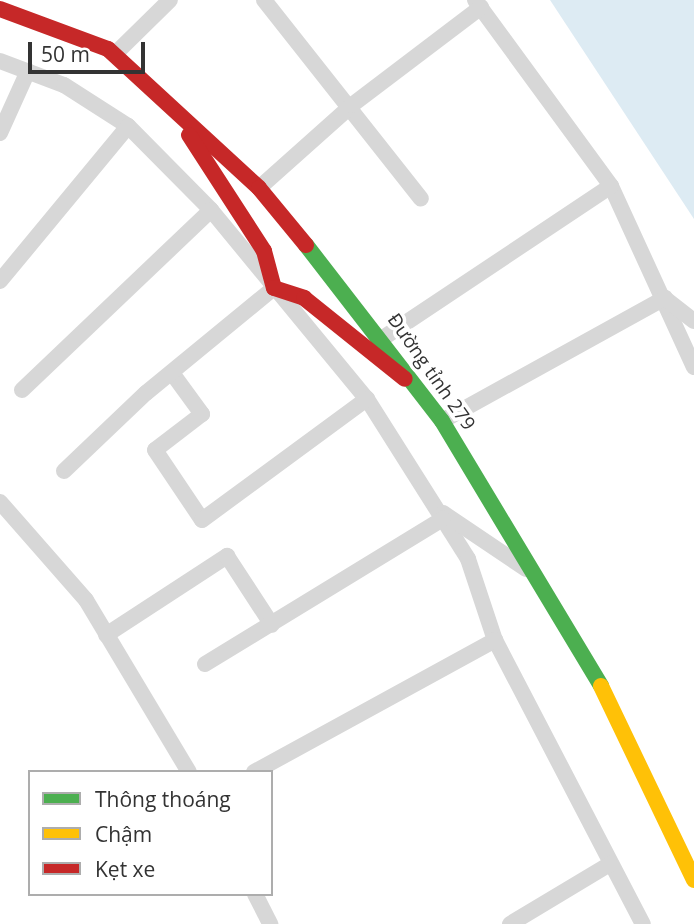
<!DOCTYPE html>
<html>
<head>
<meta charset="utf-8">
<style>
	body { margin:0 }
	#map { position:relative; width:694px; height:924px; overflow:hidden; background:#fff; font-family:"Open Sans",sans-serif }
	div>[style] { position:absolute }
	.water>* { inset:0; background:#ddebf3 }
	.street>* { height:16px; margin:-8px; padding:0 8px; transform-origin:8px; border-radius:8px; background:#d7d7d7 }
	.fast>* { height:16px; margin:-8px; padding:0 8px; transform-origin:8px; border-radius:8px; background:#4caf50 }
	.slow>* { height:16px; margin:-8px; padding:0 8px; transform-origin:8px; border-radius:8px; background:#ffc107 }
	.jam>* { height:16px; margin:-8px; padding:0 8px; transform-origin:8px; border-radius:8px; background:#c62828 }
	span { translate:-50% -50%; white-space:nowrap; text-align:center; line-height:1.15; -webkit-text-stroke:7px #fff; paint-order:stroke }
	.street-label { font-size:19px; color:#333 }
	.legend { position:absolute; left:28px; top:770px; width:245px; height:126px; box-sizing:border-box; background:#fff; border:2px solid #adadad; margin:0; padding:9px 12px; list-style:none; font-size:21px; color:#333 }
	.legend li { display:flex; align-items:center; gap:14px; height:35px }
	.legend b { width:35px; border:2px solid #adadad }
	.scale { position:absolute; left:28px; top:42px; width:117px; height:32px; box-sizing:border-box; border:4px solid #333; border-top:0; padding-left:9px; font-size:21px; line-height:24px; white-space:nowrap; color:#333; -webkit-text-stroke:5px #fff; paint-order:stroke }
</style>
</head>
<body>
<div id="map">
	<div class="water">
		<i style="clip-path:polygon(550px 0,694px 0,694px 219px)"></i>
	</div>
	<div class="street">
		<i style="left:264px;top:0;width:253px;rotate:51.7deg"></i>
		<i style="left:475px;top:0;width:230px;rotate:53.8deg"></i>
		<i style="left:611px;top:186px;width:199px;rotate:65.4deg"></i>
		<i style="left:115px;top:54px;width:77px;rotate:-44.5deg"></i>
		<i style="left:0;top:61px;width:68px;rotate:20.6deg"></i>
		<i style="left:64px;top:85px;width:76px;rotate:32.6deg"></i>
		<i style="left:128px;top:126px;width:118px;rotate:45.3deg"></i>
		<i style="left:211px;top:210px;width:245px;rotate:50.5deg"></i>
		<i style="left:367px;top:399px;width:189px;rotate:57.7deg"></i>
		<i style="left:468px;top:559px;width:85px;rotate:71.6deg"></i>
		<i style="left:495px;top:640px;width:320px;rotate:62.5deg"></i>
		<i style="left:0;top:133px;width:68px;rotate:-65.7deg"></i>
		<i style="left:259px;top:188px;width:125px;rotate:-41.7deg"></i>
		<i style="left:352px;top:105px;width:162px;rotate:-37.2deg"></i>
		<i style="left:0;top:281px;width:201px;rotate:-50.4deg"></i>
		<i style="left:667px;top:300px;width:34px;rotate:38deg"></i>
		<i style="left:383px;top:338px;width:274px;rotate:-33.7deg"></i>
		<i style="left:172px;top:373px;width:51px;rotate:53.8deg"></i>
		<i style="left:202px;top:414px;width:59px;rotate:142.5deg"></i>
		<i style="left:155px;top:450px;width:84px;rotate:56.1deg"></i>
		<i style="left:202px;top:520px;width:205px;rotate:-36.3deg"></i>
		<i style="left:22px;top:390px;width:261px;rotate:-43.6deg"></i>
		<i style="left:442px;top:421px;width:255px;rotate:-28.9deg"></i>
		<i style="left:64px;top:471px;width:113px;rotate:-43.6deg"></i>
		<i style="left:146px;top:393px;width:166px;rotate:-39.4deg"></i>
		<i style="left:0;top:502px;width:130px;rotate:48.7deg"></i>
		<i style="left:86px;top:600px;width:200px;rotate:59.1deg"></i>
		<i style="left:443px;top:513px;width:100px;rotate:34deg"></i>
		<i style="left:106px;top:635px;width:145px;rotate:-33.1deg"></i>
		<i style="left:227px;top:556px;width:82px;rotate:56.9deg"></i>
		<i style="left:205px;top:664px;width:279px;rotate:-31.4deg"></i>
		<i style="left:254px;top:772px;width:275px;rotate:-28.7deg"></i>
		<i style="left:255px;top:894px;width:34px;rotate:63deg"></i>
		<i style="left:510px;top:924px;width:117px;rotate:-31deg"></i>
	</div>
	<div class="fast">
		<i style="left:306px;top:245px;width:222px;rotate:52.3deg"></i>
		<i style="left:442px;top:421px;width:309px;rotate:59deg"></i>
	</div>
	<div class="slow">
		<i style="left:601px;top:686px;width:215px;rotate:64.4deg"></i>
	</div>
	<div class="jam">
		<i style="left:0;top:9px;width:115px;rotate:20.3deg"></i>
		<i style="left:108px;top:49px;width:205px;rotate:42.6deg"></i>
		<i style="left:259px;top:188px;width:74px;rotate:50.5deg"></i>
		<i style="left:189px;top:135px;width:138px;rotate:57.1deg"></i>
		<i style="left:264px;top:251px;width:38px;rotate:75deg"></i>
		<i style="left:274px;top:288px;width:32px;rotate:18deg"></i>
		<i style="left:304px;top:298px;width:129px;rotate:38.7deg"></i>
	</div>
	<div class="street-label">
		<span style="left:431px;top:372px;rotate:55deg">Đường tỉnh 279</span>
	</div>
	<ul class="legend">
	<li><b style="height:9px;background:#4caf50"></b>Thông thoáng</li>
	<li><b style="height:9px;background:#ffc107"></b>Chậm</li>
	<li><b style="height:9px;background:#c62828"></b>Kẹt xe</li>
	</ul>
	<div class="scale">50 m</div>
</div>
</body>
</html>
